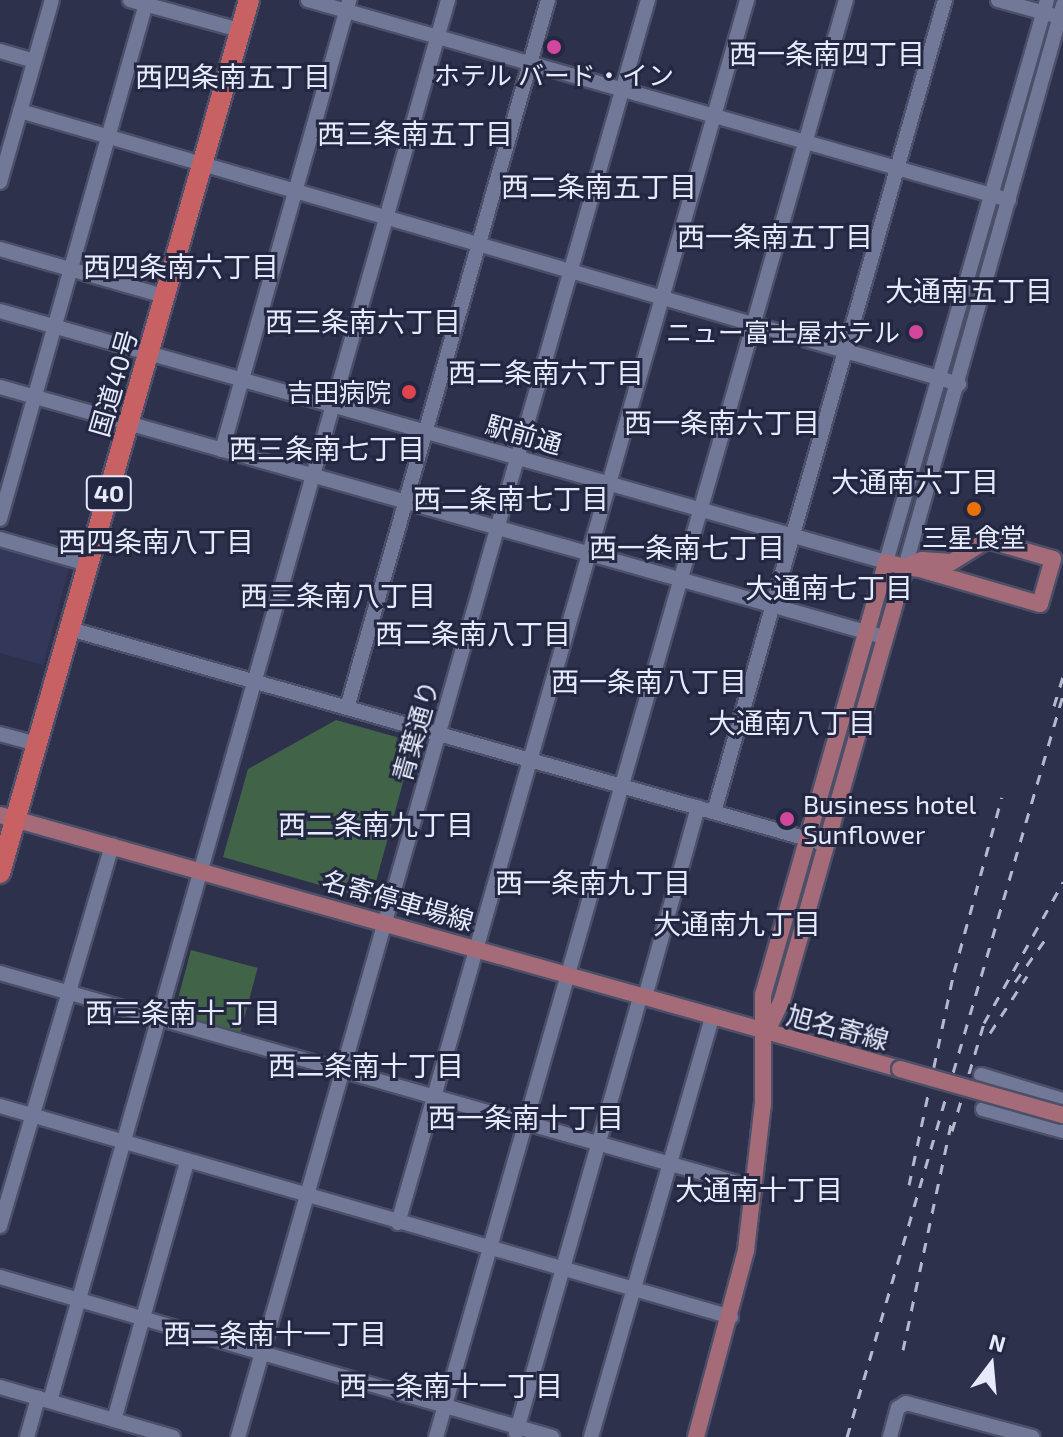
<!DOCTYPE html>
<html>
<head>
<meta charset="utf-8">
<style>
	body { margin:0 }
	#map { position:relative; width:1063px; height:1437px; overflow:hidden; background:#2d314c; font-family:"Exo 2","Noto Sans JP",sans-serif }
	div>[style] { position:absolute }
	.built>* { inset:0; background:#33385a }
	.green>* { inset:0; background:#416448; transform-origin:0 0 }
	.roads { filter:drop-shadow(2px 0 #4b4f67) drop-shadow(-2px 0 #4b4f67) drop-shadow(0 2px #4b4f67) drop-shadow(0 -2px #4b4f67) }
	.minor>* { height:14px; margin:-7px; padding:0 7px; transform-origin:7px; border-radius:7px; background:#727998 }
	.major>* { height:16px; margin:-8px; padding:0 8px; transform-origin:8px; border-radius:8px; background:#a56b79 }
	.highway>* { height:20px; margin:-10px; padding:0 10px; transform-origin:10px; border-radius:10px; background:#c76164 }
	.rail>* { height:3px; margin-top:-1.5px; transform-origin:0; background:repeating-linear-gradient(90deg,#b5b9cd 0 10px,transparent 0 20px) }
	.bridges { filter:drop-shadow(2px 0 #4b4f67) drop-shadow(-2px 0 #4b4f67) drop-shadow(0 2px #4b4f67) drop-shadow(0 -2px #4b4f67) }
	.major-bridge>* { height:16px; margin:-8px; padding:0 8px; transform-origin:8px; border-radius:8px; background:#a56b79 }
	.dots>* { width:22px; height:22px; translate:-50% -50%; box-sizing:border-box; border:4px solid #232741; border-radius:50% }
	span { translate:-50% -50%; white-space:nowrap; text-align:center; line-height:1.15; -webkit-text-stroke:6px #232741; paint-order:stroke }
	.shield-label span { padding:2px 6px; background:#232741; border:2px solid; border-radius:6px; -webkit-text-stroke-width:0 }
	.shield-label { font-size:24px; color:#e6eafc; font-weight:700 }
	.poi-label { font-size:26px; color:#e6eafc }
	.right { translate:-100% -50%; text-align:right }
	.left { translate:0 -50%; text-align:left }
	.street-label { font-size:26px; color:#e6eafc }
	.neighbourhood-label { font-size:28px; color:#e6eafc }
	.north { position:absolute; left:951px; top:1325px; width:80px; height:80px; -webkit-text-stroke:6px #232741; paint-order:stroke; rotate:16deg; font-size:22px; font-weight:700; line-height:32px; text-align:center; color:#e6eafc }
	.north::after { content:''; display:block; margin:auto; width:28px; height:36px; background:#e6eafc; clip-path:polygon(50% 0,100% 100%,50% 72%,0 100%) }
</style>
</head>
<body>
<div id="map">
	<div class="built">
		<i style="clip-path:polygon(0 546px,70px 565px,43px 665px,0 653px)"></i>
	</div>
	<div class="green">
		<i style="clip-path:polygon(336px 720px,414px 742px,371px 900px,223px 857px,248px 769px)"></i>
		<i style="left:191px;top:950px;width:69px;height:69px;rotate:15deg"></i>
	</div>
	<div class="roads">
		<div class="minor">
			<i style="left:130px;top:0;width:114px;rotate:15.3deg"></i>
			<i style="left:308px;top:0;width:729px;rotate:15.92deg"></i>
			<i style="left:998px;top:0;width:56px;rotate:15.5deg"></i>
			<i style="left:0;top:51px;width:35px;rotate:16deg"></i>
			<i style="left:20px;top:111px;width:978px;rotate:16.21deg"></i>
			<i style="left:0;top:182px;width:189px;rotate:-74.1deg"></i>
			<i style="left:0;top:249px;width:171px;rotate:16deg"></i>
			<i style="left:0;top:311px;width:921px;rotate:15.82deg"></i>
			<i style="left:886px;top:562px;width:585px;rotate:-74.01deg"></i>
			<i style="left:0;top:387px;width:911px;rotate:15.79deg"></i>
			<i style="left:222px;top:450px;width:468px;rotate:-74.2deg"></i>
			<i style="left:0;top:519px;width:539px;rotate:-74.19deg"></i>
			<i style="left:0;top:539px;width:91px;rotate:15.9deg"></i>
			<i style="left:905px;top:567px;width:584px;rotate:-74.3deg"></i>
			<i style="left:70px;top:629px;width:778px;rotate:15.89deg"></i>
			<i style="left:347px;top:708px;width:736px;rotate:-74.15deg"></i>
			<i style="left:0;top:734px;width:38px;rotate:15deg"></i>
			<i style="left:714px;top:812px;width:844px;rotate:-74.12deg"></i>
			<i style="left:0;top:973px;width:785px;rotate:15.9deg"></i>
			<i style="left:645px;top:997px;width:197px;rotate:-74.4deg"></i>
			<i style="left:981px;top:1075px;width:86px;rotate:17deg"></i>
			<i style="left:0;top:1106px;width:761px;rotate:16.1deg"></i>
			<i style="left:983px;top:1109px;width:83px;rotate:15.4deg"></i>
			<i style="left:398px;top:1223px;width:1272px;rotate:-74.07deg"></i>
			<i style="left:0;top:1226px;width:397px;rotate:-73.6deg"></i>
			<i style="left:0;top:1277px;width:575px;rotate:16.16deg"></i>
			<i style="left:0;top:1387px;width:180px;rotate:16.1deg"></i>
			<i style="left:50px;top:1401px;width:1456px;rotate:-74.14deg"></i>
			<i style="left:114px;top:1420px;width:268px;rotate:-74.2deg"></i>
			<i style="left:516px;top:1433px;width:455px;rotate:-74.1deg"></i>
			<i style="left:27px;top:1437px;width:41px;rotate:-74.2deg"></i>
			<i style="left:238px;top:1437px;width:1494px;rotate:-74.08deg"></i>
			<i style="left:436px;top:1437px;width:1494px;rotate:-74.08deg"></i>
			<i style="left:591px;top:1437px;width:439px;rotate:-73.9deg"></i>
			<i style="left:890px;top:1437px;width:30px;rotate:-75deg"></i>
			<i style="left:898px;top:1408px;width:9px;rotate:-32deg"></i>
			<i style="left:906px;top:1403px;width:131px;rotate:15deg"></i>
		</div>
		<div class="major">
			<i style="left:0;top:815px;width:935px;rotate:15.76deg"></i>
			<i style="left:767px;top:1031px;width:34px;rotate:-64deg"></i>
			<i style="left:782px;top:1000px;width:450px;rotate:-74.1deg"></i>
			<i style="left:696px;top:1437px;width:194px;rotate:-75deg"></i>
			<i style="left:746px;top:1250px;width:147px;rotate:-83.4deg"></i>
			<i style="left:763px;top:1104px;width:109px;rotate:-90deg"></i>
			<i style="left:763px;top:995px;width:450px;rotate:-74.1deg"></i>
			<i style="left:886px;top:562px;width:20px;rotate:15deg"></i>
			<i style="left:905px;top:567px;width:15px;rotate:8deg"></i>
			<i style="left:920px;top:569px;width:125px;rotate:16.3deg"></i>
			<i style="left:1040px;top:604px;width:47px;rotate:-73.9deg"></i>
			<i style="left:1053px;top:559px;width:69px;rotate:-163.9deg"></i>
			<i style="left:987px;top:540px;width:41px;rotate:147.8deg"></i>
			<i style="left:952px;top:562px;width:30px;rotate:-176deg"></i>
			<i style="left:922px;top:560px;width:18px;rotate:158deg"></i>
		</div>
		<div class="highway">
			<i style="left:0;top:873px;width:908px;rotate:-74.08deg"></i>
		</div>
	</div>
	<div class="rail">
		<i style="left:1054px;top:706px;width:31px;rotate:-73deg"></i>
		<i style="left:1015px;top:982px;width:55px;rotate:-54.6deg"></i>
		<i style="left:990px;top:1033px;width:68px;rotate:-57deg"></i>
		<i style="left:952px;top:1131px;width:113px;rotate:-73.5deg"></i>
		<i style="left:984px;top:1023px;width:162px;rotate:-60.7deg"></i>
		<i style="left:909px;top:1185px;width:218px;rotate:-78.1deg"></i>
		<i style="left:954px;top:972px;width:181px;rotate:-74.7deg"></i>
		<i style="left:903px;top:1350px;width:236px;rotate:-78deg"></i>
		<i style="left:847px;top:1437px;width:773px;rotate:-73.77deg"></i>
	</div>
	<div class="bridges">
		<div class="major-bridge">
			<i style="left:900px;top:1069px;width:169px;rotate:15.8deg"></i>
		</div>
	</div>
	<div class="dots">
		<i style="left:554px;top:47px;background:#d1479c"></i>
		<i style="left:916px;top:332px;background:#d1479c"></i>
		<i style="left:409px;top:392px;background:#e0444e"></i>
		<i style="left:974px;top:509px;background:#e8710a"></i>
		<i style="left:787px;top:819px;background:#d1479c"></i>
	</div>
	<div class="shield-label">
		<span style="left:109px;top:493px">40</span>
	</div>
	<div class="poi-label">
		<span style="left:554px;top:75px">ホテル バード・イン</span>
		<span class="right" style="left:900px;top:332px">ニュー富士屋ホテル</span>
		<span class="right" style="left:391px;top:392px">吉田病院</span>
		<span style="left:974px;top:537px">三星食堂</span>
		<span class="left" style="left:803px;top:819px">Business hotel<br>Sunflower</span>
	</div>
	<div class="street-label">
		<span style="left:113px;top:383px;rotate:-74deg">国道40号</span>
		<span style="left:524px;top:434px;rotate:16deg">駅前通</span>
		<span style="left:415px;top:731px;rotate:-74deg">青葉通り</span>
		<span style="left:398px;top:900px;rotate:16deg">名寄停車場線</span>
		<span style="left:838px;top:1027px;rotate:15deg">旭名寄線</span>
	</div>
	<div class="neighbourhood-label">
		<span style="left:827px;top:53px">西一条南四丁目</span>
		<span style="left:233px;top:76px">西四条南五丁目</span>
		<span style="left:415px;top:133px">西三条南五丁目</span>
		<span style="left:599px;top:186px">西二条南五丁目</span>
		<span style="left:775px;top:236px">西一条南五丁目</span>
		<span style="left:181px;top:266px">西四条南六丁目</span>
		<span style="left:969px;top:290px">大通南五丁目</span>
		<span style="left:363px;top:321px">西三条南六丁目</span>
		<span style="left:546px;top:372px">西二条南六丁目</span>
		<span style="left:722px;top:422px">西一条南六丁目</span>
		<span style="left:327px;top:448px">西三条南七丁目</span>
		<span style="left:915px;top:481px">大通南六丁目</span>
		<span style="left:511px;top:498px">西二条南七丁目</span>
		<span style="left:156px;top:541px">西四条南八丁目</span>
		<span style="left:687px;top:547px">西一条南七丁目</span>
		<span style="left:829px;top:587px">大通南七丁目</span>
		<span style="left:338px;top:595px">西三条南八丁目</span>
		<span style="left:473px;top:633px">西二条南八丁目</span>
		<span style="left:649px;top:681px">西一条南八丁目</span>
		<span style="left:792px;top:722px">大通南八丁目</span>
		<span style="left:376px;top:824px">西二条南九丁目</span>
		<span style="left:593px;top:882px">西一条南九丁目</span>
		<span style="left:737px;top:923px">大通南九丁目</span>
		<span style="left:183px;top:1012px">西三条南十丁目</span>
		<span style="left:366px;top:1065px">西二条南十丁目</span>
		<span style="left:526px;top:1117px">西一条南十丁目</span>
		<span style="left:759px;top:1189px">大通南十丁目</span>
		<span style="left:275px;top:1333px">西二条南十一丁目</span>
		<span style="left:451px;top:1385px">西一条南十一丁目</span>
	</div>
	<div class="north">N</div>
</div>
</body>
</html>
